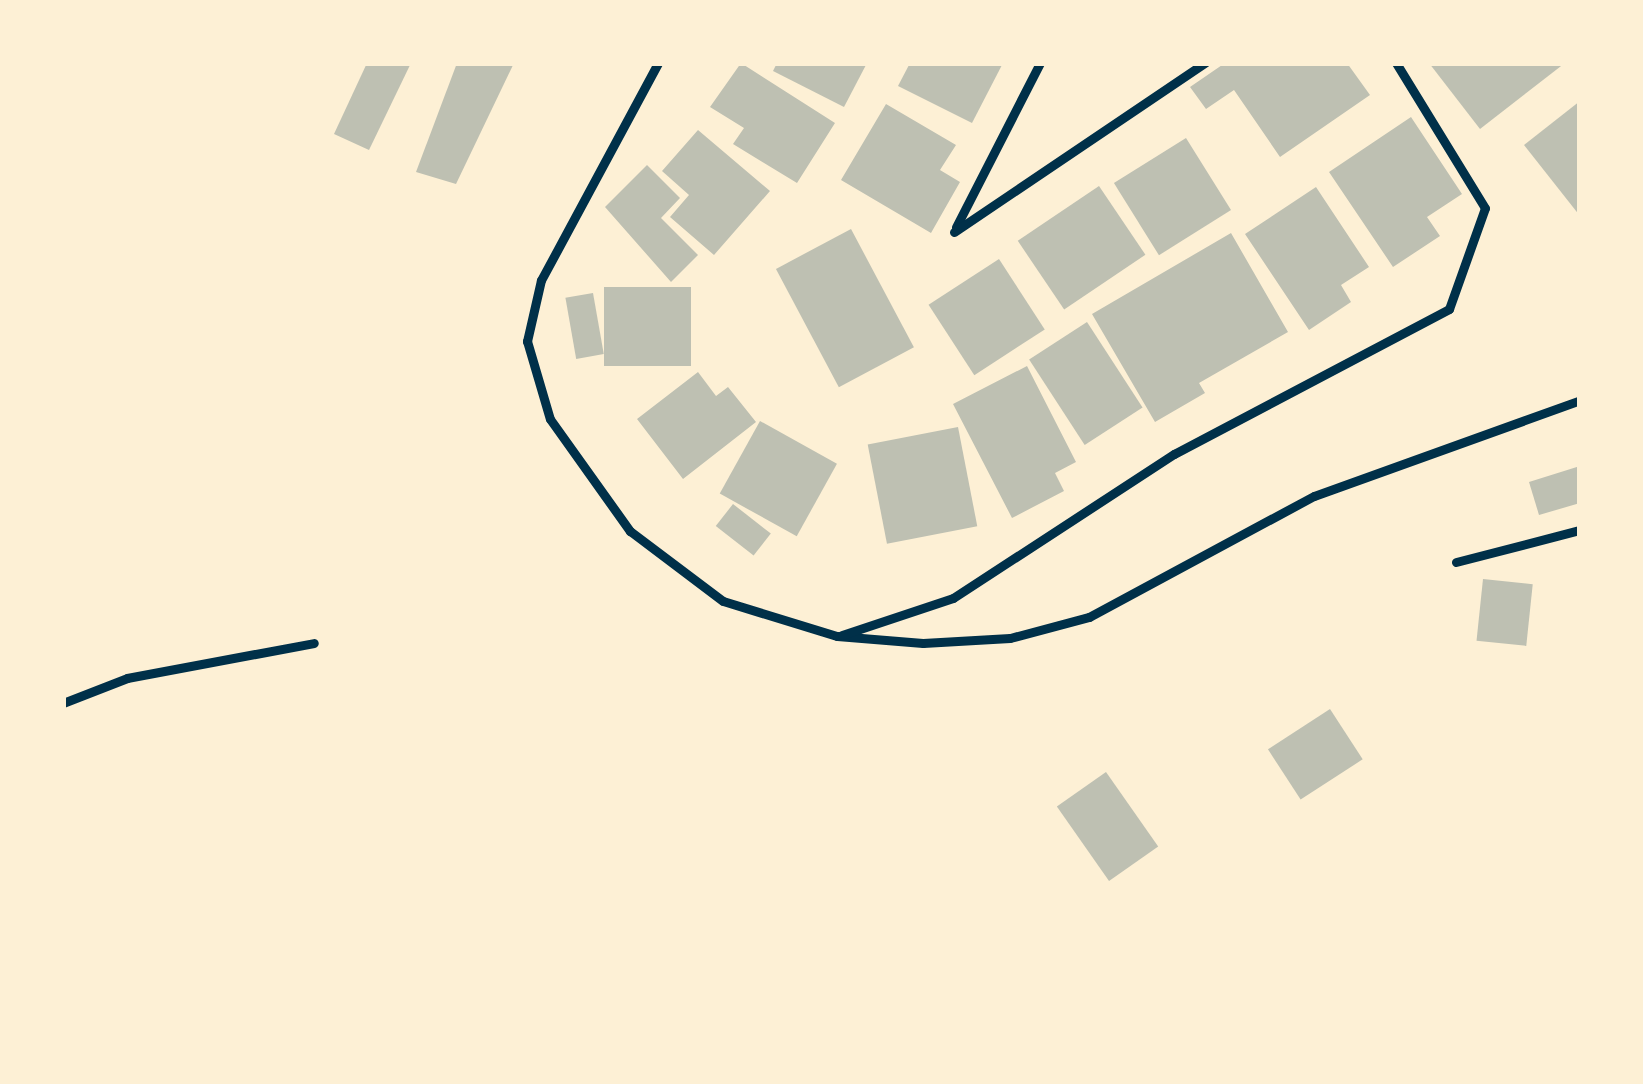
<!DOCTYPE html>
<html>
<head>
<meta charset="utf-8">
<style>
	body { margin:0 }
	#map { position:relative; width:1643px; height:1084px; overflow:hidden; background:#fdf0d5; font-family:"Fira Sans",sans-serif }
	div>[style] { position:absolute }
	.building>* { inset:0; background:#bec0b2; transform-origin:0 0 }
	.service>* { height:9px; margin:-4.5px; padding:0 4.5px; transform-origin:4.5px; border-radius:4.5px; background:#003049 }
	span { translate:-50% -50%; white-space:nowrap; text-align:center; line-height:1.15; -webkit-text-stroke:9px #fdf0d5; paint-order:stroke }
	.frame { position:absolute; inset:0; border:66px solid #fdf0d5; pointer-events:none }
</style>
</head>
<body>
<div id="map">
	<div class="building">
		<i style="clip-path:polygon(367px 63px,411px 63px,369px 150px,334px 134px)"></i>
		<i style="clip-path:polygon(457px 63px,514px 63px,456px 184px,416px 172px)"></i>
		<i style="clip-path:polygon(741px 63px,835px 123px,797px 183px,733px 144px,744px 128px,710px 107px)"></i>
		<i style="clip-path:polygon(777px 63px,867px 63px,844px 107px,773px 71px)"></i>
		<i style="clip-path:polygon(910px 63px,1003px 63px,972px 123px,898px 86px)"></i>
		<i style="clip-path:polygon(1225px 63px,1347px 63px,1370px 95px,1280px 157px,1234px 90px,1206px 109px,1190px 87px)"></i>
		<i style="clip-path:polygon(1429px 63px,1565px 63px,1480px 129px)"></i>
		<i style="clip-path:polygon(1580px 101px,1580px 216px,1524px 145px)"></i>
		<i style="clip-path:polygon(886px 104px,956px 145px,940px 170px,960px 182px,931px 233px,841px 180px)"></i>
		<i style="clip-path:polygon(1411px 117px,1462px 194px,1427px 217px,1440px 236px,1393px 267px,1329px 172px)"></i>
		<i style="clip-path:polygon(698px 130px,770px 191px,714px 255px,670px 217px,689px 195px,662px 171px)"></i>
		<i style="left:1186px;top:138px;width:85px;height:85px;rotate:58deg"></i>
		<i style="clip-path:polygon(647px 165px,680px 198px,661px 218px,698px 255px,671px 282px,605px 207px)"></i>
		<i style="left:1099px;top:186px;width:83px;height:98px;rotate:56deg"></i>
		<i style="clip-path:polygon(1316px 187px,1369px 267px,1341px 285px,1351px 302px,1309px 330px,1245px 234px)"></i>
		<i style="left:851px;top:229px;width:134px;height:85px;rotate:62deg"></i>
		<i style="clip-path:polygon(1231px 233px,1288px 332px,1199px 383px,1205px 393px,1155px 422px,1092px 314px)"></i>
		<i style="left:999px;top:259px;width:84px;height:84px;rotate:57deg"></i>
		<i style="left:604px;top:287px;width:87px;height:79px"></i>
		<i style="left:593px;top:293px;width:62px;height:28px;rotate:80deg"></i>
		<i style="left:1087px;top:322px;width:102px;height:69px;rotate:57deg"></i>
		<i style="clip-path:polygon(1027px 366px,1076px 462px,1055px 473px,1064px 491px,1012px 518px,953px 404px)"></i>
		<i style="clip-path:polygon(698px 372px,716px 396px,728px 387px,756px 422px,683px 479px,637px 419px)"></i>
		<i style="left:760px;top:421px;width:88px;height:83px;rotate:29deg"></i>
		<i style="left:958px;top:427px;width:101px;height:92px;rotate:79deg"></i>
		<i style="clip-path:polygon(1580px 466px,1580px 503px,1539px 515px,1529px 482px)"></i>
		<i style="left:733px;top:504px;width:48px;height:28px;rotate:38deg"></i>
		<i style="left:1483px;top:579px;width:50px;height:62px;rotate:6deg"></i>
		<i style="left:1330px;top:709px;width:60px;height:74px;rotate:57deg"></i>
		<i style="left:1106px;top:772px;width:91px;height:60px;rotate:55deg"></i>
	</div>
	<div class="service">
		<i style="left:658px;top:63px;width:247px;rotate:118.3deg"></i>
		<i style="left:541px;top:280px;width:63px;rotate:102.9deg"></i>
		<i style="left:527px;top:341px;width:81px;rotate:73.6deg"></i>
		<i style="left:550px;top:419px;width:138px;rotate:54.5deg"></i>
		<i style="left:630px;top:531px;width:116px;rotate:37deg"></i>
		<i style="left:723px;top:601px;width:119px;rotate:17.1deg"></i>
		<i style="left:837px;top:636px;width:86px;rotate:4.7deg"></i>
		<i style="left:923px;top:643px;width:87px;rotate:-3.3deg"></i>
		<i style="left:1010px;top:638px;width:82px;rotate:-14.9deg"></i>
		<i style="left:1089px;top:617px;width:255px;rotate:-28.3deg"></i>
		<i style="left:1314px;top:496px;width:283px;rotate:-19.8deg"></i>
		<i style="left:956px;top:227px;width:184px;rotate:-62.9deg"></i>
		<i style="left:954px;top:232px;width:303px;rotate:-34deg"></i>
		<i style="left:1456px;top:562px;width:128px;rotate:-14.5deg"></i>
		<i style="left:842px;top:635px;width:117px;rotate:-18.4deg"></i>
		<i style="left:953px;top:598px;width:264px;rotate:-33.1deg"></i>
		<i style="left:1174px;top:454px;width:311px;rotate:-27.8deg"></i>
		<i style="left:1449px;top:309px;width:107px;rotate:-70.4deg"></i>
		<i style="left:1485px;top:208px;width:170px;rotate:-121.5deg"></i>
		<i style="left:63px;top:703px;width:69px;rotate:-21.3deg"></i>
		<i style="left:127px;top:678px;width:190px;rotate:-10.6deg"></i>
	</div>
	<div class="frame"></div>
</div>
</body>
</html>
